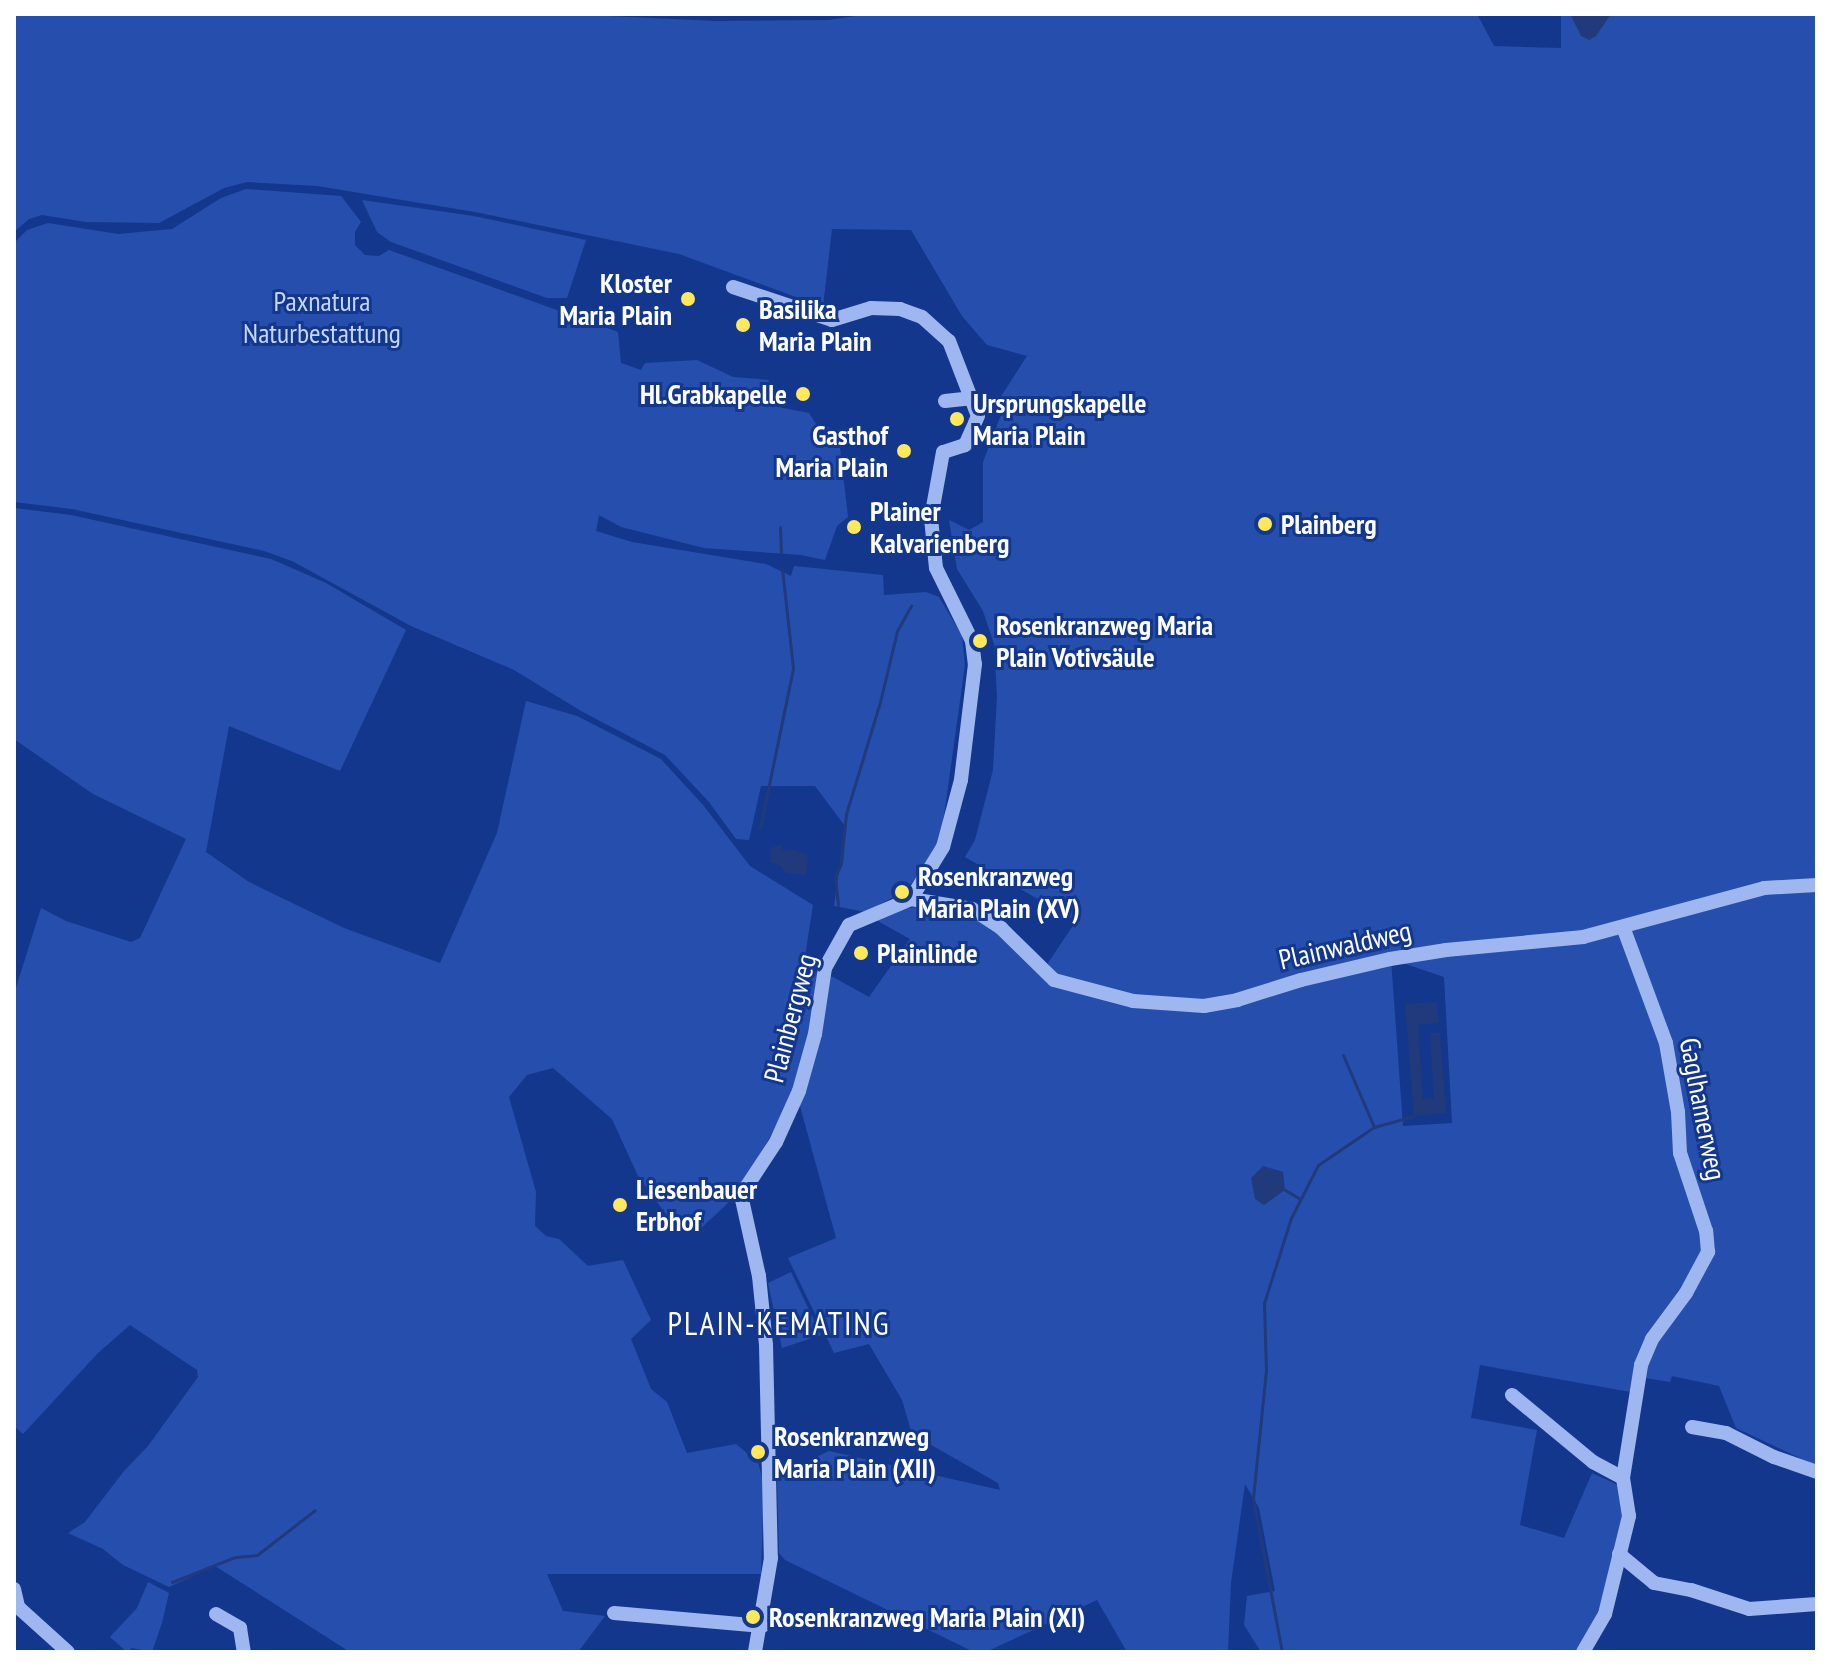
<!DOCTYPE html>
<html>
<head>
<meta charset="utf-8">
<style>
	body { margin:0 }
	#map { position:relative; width:1831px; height:1666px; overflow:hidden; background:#14378e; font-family:"PT Sans Narrow",sans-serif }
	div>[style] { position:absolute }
	.green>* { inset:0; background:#264fad }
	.water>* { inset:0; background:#203a7b }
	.stream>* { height:3px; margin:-1.5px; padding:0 1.5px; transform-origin:1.5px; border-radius:1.5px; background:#203a7b }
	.minor>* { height:14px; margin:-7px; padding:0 7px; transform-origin:7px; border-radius:7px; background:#9fb7f0 }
	.dots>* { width:22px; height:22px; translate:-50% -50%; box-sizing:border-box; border:4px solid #14378e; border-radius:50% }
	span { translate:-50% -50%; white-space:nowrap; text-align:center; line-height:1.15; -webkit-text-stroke:6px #14378e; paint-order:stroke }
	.poi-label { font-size:28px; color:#fff; font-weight:700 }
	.right { translate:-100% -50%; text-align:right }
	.left { translate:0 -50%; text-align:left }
	.park-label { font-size:28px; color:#c5d6fc }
	.street-label { font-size:28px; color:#fff }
	.quarter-label { font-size:32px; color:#fff; letter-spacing:2px }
	.frame { position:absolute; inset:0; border:16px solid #fff; pointer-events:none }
</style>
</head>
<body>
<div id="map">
	<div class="green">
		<i style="clip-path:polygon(evenodd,14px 14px,563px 14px,717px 21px,829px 20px,868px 14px,1477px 14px,1494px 46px,1561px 48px,1561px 14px,1817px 14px,1817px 1466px,1736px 1428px,1719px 1386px,1672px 1376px,1670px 1382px,1639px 1377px,1636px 1393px,1480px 1365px,1471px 1418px,1537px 1430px,1520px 1525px,1564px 1538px,1592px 1473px,1620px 1486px,1623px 1516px,1607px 1585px,1594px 1623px,1575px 1652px,1261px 1652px,1244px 1625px,1247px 1596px,1275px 1591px,1259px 1508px,1245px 1484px,1231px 1583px,1228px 1652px,1127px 1652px,1097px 1600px,986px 1652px,974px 1652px,785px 1560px,779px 1553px,777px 1476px,829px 1451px,1000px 1490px,998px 1483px,912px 1434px,902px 1400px,869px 1344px,834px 1353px,788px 1258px,836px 1238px,800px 1106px,790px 1101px,744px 1183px,726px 1205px,698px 1231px,686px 1232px,671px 1221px,638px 1176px,612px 1119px,553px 1068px,527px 1075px,509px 1097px,536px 1192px,535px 1226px,546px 1236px,559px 1239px,588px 1266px,623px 1260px,651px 1320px,631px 1339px,651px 1389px,667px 1402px,687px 1453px,736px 1444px,758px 1462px,764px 1485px,761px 1574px,547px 1574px,563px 1611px,605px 1616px,578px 1652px,350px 1652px,215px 1566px,169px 1587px,123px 1565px,103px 1549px,68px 1533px,85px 1522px,124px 1471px,148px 1446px,198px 1377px,197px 1370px,130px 1325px,98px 1353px,23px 1434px,14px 1426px,14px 994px,41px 908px,66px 921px,131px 942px,140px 938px,186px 839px,93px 794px,14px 739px,14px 508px,71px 515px,271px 559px,326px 583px,406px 630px,340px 771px,229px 726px,206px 852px,249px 882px,344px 928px,440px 963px,497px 833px,526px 701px,577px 716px,661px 759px,703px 805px,750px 866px,813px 905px,803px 969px,833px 977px,869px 997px,910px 939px,876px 920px,899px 909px,927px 906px,961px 911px,995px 929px,1054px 978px,1048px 963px,1076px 921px,965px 857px,975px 840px,993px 770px,997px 696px,994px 644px,983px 611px,957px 569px,949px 520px,969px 530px,983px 522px,983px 462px,1004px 407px,1000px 398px,1027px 356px,987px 345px,962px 316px,911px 230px,832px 229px,823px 307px,679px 254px,475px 212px,317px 186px,247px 182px,224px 188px,159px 223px,86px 222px,42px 215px,29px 219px,14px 232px,14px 14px,1391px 959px,1444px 977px,1452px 1123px,1403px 1126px,1391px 959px)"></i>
		<i style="clip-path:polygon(246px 189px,341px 196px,361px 222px,355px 232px,355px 245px,365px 255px,379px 256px,389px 250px,618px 332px,621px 363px,641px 370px,645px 363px,697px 360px,733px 377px,769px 380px,763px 404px,809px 413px,816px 424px,838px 430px,848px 517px,837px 526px,825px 560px,801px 555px,704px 548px,621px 527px,599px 515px,596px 531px,632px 542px,766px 564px,791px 576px,794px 566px,883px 575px,884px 595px,926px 592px,939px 597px,962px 636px,965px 665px,941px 837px,927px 865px,906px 890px,866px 912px,834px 906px,845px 826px,815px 786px,761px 786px,749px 840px,736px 839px,709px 802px,665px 755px,581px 711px,514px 670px,411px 626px,292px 561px,264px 551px,72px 509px,14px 502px,14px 243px,27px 230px,48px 223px,118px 234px,172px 229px,221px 198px)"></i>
		<i style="clip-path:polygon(362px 200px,474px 216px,586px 240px,567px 298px,547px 298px,391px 242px,377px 232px)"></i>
		<i style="clip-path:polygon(791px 1272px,821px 1335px,782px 1348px,768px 1283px)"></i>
		<i style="clip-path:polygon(148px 1582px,169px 1593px,162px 1623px,152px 1652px,132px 1648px,127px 1652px,110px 1637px,137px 1608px)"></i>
	</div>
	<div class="water">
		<i style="clip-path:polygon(1570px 14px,1611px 14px,1596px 36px,1589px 40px,1581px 36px)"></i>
		<i style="clip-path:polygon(780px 845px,784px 851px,793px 850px,808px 855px,806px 875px,786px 873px,781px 866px,770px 862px,771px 848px)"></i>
		<i style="clip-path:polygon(1437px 1002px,1439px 1023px,1418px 1025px,1423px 1099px,1434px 1098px,1430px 1033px,1440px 1033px,1446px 1113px,1414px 1116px,1405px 1004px)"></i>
		<i style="clip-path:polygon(1263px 1166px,1283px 1172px,1285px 1190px,1264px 1205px,1255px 1199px,1251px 1178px)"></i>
	</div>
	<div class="stream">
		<i style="left:780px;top:527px;width:25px;rotate:88deg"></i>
		<i style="left:760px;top:828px;width:163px;rotate:-78.3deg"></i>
		<i style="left:793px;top:668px;width:101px;rotate:-96.3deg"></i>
		<i style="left:838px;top:905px;width:27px;rotate:-96deg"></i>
		<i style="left:835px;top:878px;width:16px;rotate:-68deg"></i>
		<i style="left:841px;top:863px;width:49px;rotate:-84.2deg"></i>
		<i style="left:846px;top:814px;width:117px;rotate:-73.1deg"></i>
		<i style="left:880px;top:702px;width:73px;rotate:-76.5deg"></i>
		<i style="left:897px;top:631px;width:29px;rotate:-61deg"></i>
		<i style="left:1343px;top:1055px;width:78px;rotate:66.7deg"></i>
		<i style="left:1285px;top:1190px;width:16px;rotate:30deg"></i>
		<i style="left:172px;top:1582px;width:68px;rotate:-21.6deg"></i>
		<i style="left:235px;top:1557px;width:22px;rotate:-5deg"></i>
		<i style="left:257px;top:1555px;width:73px;rotate:-37.8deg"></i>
		<i style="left:1282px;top:1652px;width:157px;rotate:-100.7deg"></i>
		<i style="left:1253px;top:1498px;width:128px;rotate:-84.2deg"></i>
		<i style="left:1266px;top:1371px;width:68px;rotate:-91.7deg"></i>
		<i style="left:1264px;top:1303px;width:89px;rotate:-72.4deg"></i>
		<i style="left:1291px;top:1218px;width:59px;rotate:-63deg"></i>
		<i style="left:1318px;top:1165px;width:68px;rotate:-34.2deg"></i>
		<i style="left:1374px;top:1127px;width:41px;rotate:-15.4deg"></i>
	</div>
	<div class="minor">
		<i style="left:733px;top:287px;width:104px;rotate:18.4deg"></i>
		<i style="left:832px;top:320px;width:41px;rotate:-17.1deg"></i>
		<i style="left:871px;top:308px;width:29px;rotate:2deg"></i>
		<i style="left:900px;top:309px;width:23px;rotate:20deg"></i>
		<i style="left:922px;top:317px;width:36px;rotate:42deg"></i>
		<i style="left:949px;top:341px;width:80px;rotate:68.9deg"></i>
		<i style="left:978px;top:416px;width:32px;rotate:114deg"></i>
		<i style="left:965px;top:445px;width:23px;rotate:162deg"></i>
		<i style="left:943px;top:452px;width:67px;rotate:100.3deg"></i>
		<i style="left:931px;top:518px;width:50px;rotate:84.3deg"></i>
		<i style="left:936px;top:568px;width:81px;rotate:63.7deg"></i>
		<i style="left:972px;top:641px;width:23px;rotate:83deg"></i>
		<i style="left:975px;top:664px;width:117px;rotate:96.9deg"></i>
		<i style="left:961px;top:780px;width:69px;rotate:105deg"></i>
		<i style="left:943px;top:847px;width:61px;rotate:121.6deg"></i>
		<i style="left:911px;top:899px;width:67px;rotate:157.2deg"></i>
		<i style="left:849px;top:925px;width:49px;rotate:119.2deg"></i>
		<i style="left:825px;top:968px;width:67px;rotate:98.6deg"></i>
		<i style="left:815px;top:1034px;width:59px;rotate:105.7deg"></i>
		<i style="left:799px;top:1091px;width:56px;rotate:114.3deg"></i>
		<i style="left:776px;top:1142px;width:64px;rotate:123.4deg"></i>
		<i style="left:741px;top:1195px;width:83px;rotate:77.5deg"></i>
		<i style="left:759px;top:1276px;width:69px;rotate:84.2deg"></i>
		<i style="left:766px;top:1345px;width:213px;rotate:88.7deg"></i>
		<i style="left:771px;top:1558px;width:95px;rotate:99.7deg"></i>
		<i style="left:945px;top:401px;width:28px;rotate:-6deg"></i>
		<i style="left:911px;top:899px;width:62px;rotate:9.3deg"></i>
		<i style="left:972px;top:909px;width:35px;rotate:33deg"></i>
		<i style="left:1001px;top:928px;width:74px;rotate:44.5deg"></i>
		<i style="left:1054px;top:980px;width:82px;rotate:14.9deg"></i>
		<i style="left:1133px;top:1001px;width:71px;rotate:4deg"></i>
		<i style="left:1204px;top:1006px;width:34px;rotate:-10deg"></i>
		<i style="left:1237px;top:1000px;width:67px;rotate:-17.4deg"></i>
		<i style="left:1301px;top:980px;width:91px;rotate:-13.3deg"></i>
		<i style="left:1390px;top:959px;width:57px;rotate:-9.1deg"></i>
		<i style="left:1446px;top:950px;width:138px;rotate:-5.4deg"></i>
		<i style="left:1583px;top:937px;width:188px;rotate:-15.1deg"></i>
		<i style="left:1764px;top:888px;width:53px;rotate:-3.2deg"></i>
		<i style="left:1512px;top:1395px;width:105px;rotate:39.6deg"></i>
		<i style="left:1593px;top:1462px;width:34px;rotate:28deg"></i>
		<i style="left:1692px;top:1427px;width:35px;rotate:10deg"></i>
		<i style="left:1726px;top:1433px;width:54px;rotate:26.6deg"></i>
		<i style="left:1774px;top:1457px;width:46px;rotate:19.2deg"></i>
		<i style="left:1619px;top:1554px;width:45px;rotate:39.6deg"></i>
		<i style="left:1654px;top:1583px;width:38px;rotate:11deg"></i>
		<i style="left:1691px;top:1590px;width:61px;rotate:18.1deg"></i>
		<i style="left:1749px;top:1609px;width:68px;rotate:-4.2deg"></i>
		<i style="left:14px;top:1589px;width:18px;rotate:77deg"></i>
		<i style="left:18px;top:1607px;width:67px;rotate:42deg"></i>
		<i style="left:614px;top:1613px;width:149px;rotate:5deg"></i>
		<i style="left:216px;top:1614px;width:28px;rotate:30deg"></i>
		<i style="left:240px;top:1628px;width:24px;rotate:81deg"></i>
		<i style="left:1583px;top:1652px;width:44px;rotate:-59.9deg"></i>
		<i style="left:1605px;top:1614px;width:101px;rotate:-76.2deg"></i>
		<i style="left:1629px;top:1516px;width:38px;rotate:-99deg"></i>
		<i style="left:1623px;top:1478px;width:114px;rotate:-80.9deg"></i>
		<i style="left:1641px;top:1365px;width:28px;rotate:-67deg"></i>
		<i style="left:1652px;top:1339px;width:57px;rotate:-53.5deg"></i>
		<i style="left:1686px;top:1293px;width:47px;rotate:-61.8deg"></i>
		<i style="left:1708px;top:1252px;width:21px;rotate:-95deg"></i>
		<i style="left:1706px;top:1231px;width:82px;rotate:-108.4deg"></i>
		<i style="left:1680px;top:1153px;width:41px;rotate:-92.8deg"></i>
		<i style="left:1678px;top:1112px;width:70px;rotate:-99.9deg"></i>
		<i style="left:1666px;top:1043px;width:124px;rotate:-110.3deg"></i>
	</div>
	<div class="dots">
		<i style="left:688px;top:299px;background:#ffe85e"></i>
		<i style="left:743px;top:325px;background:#ffe85e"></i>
		<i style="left:803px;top:394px;background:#ffe85e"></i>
		<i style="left:957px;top:419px;background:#ffe85e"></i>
		<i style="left:904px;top:451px;background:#ffe85e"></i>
		<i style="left:1265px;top:524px;background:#ffe85e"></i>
		<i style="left:854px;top:527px;background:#ffe85e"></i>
		<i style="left:980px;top:641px;background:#ffe85e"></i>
		<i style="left:902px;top:892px;background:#ffe85e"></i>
		<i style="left:861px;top:953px;background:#ffe85e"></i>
		<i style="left:620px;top:1205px;background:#ffe85e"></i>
		<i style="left:758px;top:1452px;background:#ffe85e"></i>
		<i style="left:753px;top:1617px;background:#ffe85e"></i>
	</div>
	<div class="poi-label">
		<span class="right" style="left:672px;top:299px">Kloster<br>Maria Plain</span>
		<span class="left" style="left:759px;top:325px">Basilika<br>Maria Plain</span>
		<span class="right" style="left:787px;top:394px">Hl.Grabkapelle</span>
		<span class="left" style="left:973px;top:419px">Ursprungskapelle<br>Maria Plain</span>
		<span class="right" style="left:888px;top:451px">Gasthof<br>Maria Plain</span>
		<span class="left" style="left:870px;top:527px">Plainer<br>Kalvarienberg</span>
		<span class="left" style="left:1281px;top:524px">Plainberg</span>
		<span class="left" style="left:996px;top:641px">Rosenkranzweg Maria<br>Plain Votivsäule</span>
		<span class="left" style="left:918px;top:892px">Rosenkranzweg<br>Maria Plain (XV)</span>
		<span class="left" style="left:877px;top:953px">Plainlinde</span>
		<span class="left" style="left:636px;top:1205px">Liesenbauer<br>Erbhof</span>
		<span class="left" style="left:774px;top:1452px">Rosenkranzweg<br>Maria Plain (XII)</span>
		<span class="left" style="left:769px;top:1617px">Rosenkranzweg Maria Plain (XI)</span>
	</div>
	<div class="park-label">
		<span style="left:322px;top:317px">Paxnatura<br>Naturbestattung</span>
	</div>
	<div class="street-label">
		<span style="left:1345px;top:945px;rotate:-13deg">Plainwaldweg</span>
		<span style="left:790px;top:1018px;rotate:-75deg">Plainbergweg</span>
		<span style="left:1703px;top:1109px;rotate:79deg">Gaglhamerweg</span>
	</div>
	<div class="quarter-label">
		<span style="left:779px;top:1323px">PLAIN-KEMATING</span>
	</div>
	<div class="frame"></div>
</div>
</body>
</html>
